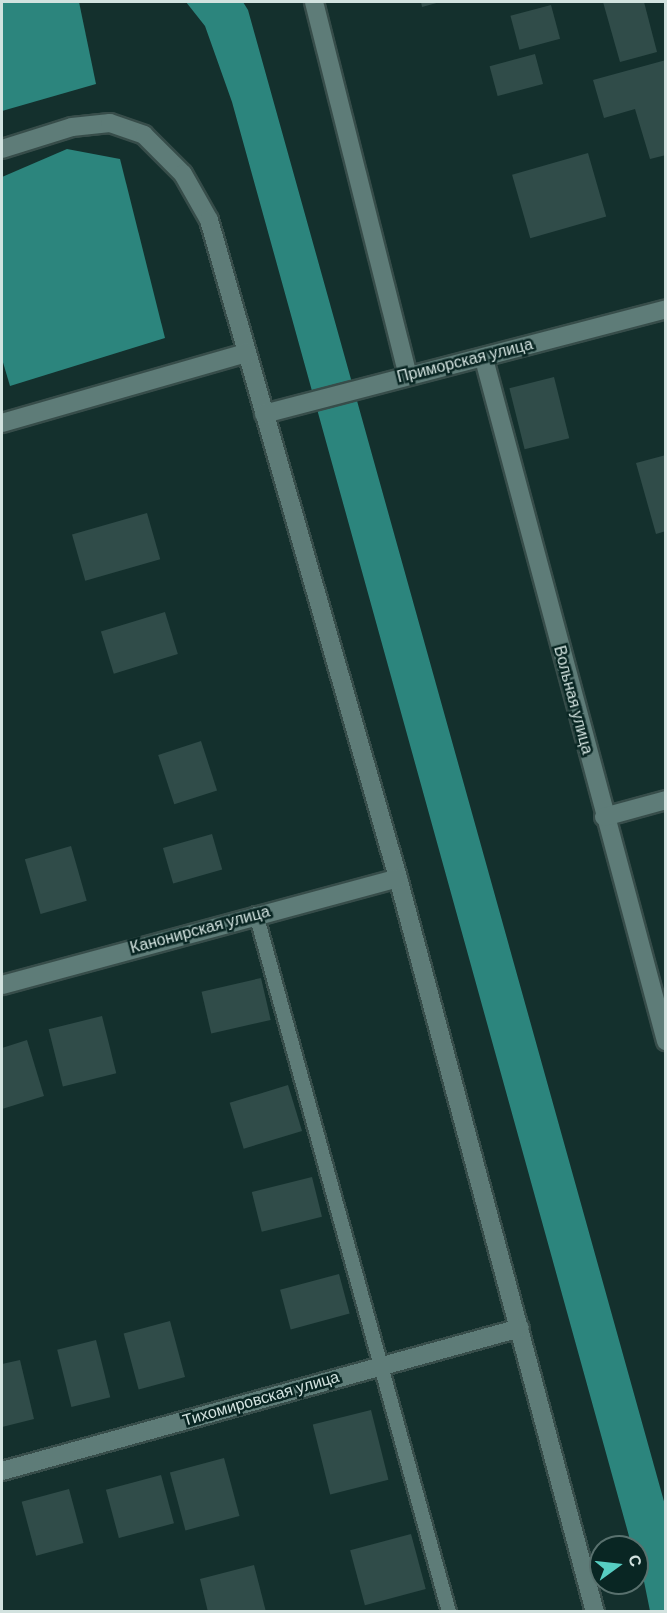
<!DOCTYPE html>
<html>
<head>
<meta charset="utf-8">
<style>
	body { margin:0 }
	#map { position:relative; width:667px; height:1613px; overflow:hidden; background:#14302d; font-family:"DM Sans",sans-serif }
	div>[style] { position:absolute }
	.water>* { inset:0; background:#2c857d }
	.building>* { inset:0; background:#304c49; transform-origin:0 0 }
	.roads { filter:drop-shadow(2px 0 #374d4a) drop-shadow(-2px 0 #374d4a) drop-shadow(0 2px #374d4a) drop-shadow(0 -2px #374d4a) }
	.lane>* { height:14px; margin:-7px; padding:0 7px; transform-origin:7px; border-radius:7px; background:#5e7c78 }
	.street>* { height:18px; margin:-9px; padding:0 9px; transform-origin:9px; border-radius:9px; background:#5e7c78 }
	span { translate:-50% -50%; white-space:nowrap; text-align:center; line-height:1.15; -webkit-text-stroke:5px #092623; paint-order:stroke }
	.street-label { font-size:16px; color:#d2e2df }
	.frame { position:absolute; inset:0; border:3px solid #d2e2df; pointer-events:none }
	.north { position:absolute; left:589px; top:1535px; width:60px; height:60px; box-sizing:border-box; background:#092623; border:2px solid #59716e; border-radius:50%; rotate:75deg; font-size:16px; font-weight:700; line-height:24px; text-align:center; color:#d2e2df }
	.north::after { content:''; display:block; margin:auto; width:21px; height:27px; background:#57cec2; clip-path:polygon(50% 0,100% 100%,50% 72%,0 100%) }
</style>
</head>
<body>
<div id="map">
	<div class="water">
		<i style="clip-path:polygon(2px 2px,79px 2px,96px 84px,2px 111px)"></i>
		<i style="clip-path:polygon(186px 2px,243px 2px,248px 10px,665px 1505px,665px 1611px,650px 1611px,637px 1547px,632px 1547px,232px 102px,205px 26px)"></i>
		<i style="clip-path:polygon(67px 149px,120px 159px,165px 338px,10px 386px,2px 359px,2px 177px)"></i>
	</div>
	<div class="building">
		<i style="clip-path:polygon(421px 2px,440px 2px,422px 7px)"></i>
		<i style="clip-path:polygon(603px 2px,644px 2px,657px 52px,620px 62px)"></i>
		<i style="left:551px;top:5px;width:35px;height:42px;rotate:75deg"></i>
		<i style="left:535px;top:54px;width:31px;height:47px;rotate:75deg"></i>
		<i style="clip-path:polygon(666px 60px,666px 155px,650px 159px,635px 109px,604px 118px,593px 80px)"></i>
		<i style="left:588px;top:153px;width:66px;height:79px;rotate:74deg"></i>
		<i style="left:554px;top:377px;width:63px;height:46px;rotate:76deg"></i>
		<i style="clip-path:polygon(666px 455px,666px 531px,656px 534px,636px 463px)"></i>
		<i style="left:147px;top:513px;width:48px;height:78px;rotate:74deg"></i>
		<i style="left:165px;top:612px;width:44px;height:67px;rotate:73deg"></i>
		<i style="left:201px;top:741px;width:52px;height:45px;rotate:72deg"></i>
		<i style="left:212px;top:834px;width:37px;height:51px;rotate:74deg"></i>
		<i style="left:71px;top:846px;width:57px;height:48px;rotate:74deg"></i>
		<i style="left:261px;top:978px;width:43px;height:61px;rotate:77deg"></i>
		<i style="left:102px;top:1016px;width:59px;height:55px;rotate:76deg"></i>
		<i style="clip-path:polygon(27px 1040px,44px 1096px,2px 1109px,2px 1048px)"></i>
		<i style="left:288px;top:1085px;width:48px;height:61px;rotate:73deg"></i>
		<i style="left:312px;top:1177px;width:41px;height:62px;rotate:76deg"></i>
		<i style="left:339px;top:1274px;width:41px;height:61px;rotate:75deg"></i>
		<i style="left:170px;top:1321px;width:58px;height:48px;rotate:75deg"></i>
		<i style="left:96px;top:1340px;width:59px;height:40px;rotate:76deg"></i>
		<i style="clip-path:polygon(20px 1360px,34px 1419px,2px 1427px,2px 1364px)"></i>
		<i style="left:371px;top:1410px;width:72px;height:60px;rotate:76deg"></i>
		<i style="left:224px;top:1458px;width:60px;height:56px;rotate:75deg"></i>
		<i style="left:161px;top:1475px;width:50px;height:57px;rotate:75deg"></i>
		<i style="left:69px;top:1489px;width:56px;height:49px;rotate:75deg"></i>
		<i style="left:411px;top:1534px;width:57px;height:63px;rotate:75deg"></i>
		<i style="clip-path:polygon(254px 1565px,266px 1612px,208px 1612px,200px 1579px)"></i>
	</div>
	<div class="roads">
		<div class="lane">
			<i style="left:256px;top:914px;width:724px;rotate:74.54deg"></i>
		</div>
		<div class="street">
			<i style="left:314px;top:2px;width:385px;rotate:75.9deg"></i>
			<i style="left:2px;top:149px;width:73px;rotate:-17.4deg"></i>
			<i style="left:72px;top:127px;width:38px;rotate:-6deg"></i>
			<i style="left:110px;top:123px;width:36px;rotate:19deg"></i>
			<i style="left:144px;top:135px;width:55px;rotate:45deg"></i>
			<i style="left:183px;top:174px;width:53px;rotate:60.5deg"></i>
			<i style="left:209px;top:220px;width:685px;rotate:73.97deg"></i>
			<i style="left:398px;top:878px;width:760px;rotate:74.98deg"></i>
			<i style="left:484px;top:359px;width:706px;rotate:75.06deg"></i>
			<i style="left:264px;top:414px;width:415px;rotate:-14.6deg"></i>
			<i style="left:2px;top:423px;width:254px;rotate:-16deg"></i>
			<i style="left:604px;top:817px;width:64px;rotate:-15.3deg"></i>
			<i style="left:2px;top:985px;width:410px;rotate:-15.1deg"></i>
			<i style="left:2px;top:1471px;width:537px;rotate:-15.43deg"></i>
		</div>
	</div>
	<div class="street-label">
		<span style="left:465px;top:361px;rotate:-14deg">Приморская улица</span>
		<span style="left:573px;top:700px;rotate:75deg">Вольная улица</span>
		<span style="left:200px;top:930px;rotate:-15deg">Канонирская улица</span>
		<span style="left:261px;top:1399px;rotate:-16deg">Тихомировская улица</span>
	</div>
	<div class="frame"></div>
	<div class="north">С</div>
</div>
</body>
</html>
